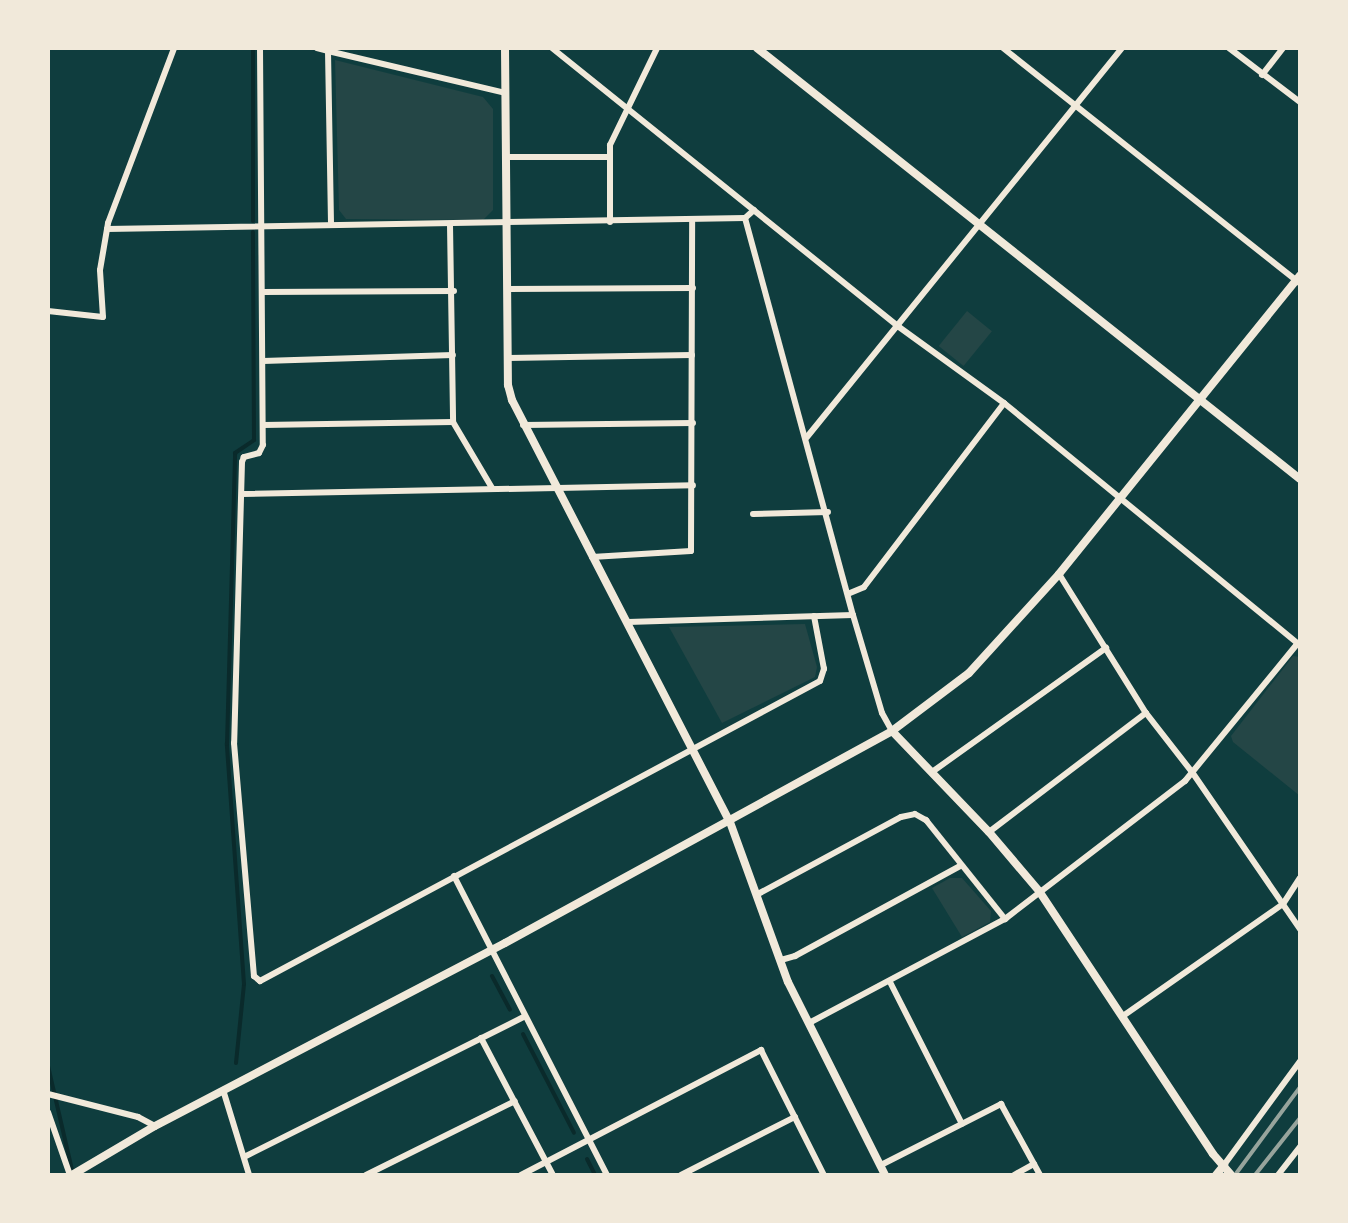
<!DOCTYPE html>
<html>
<head>
<meta charset="utf-8">
<style>
	body { margin:0 }
	#map { position:relative; width:1348px; height:1223px; overflow:hidden; background:#0f3d3e; font-family:Karla,sans-serif }
	div>[style] { position:absolute }
	.green>* { inset:0; background:#244646; transform-origin:0 0 }
	.stream>* { height:4px; margin:-2px; padding:0 2px; transform-origin:2px; border-radius:2px; background:#0a2a2b }
	.minor>* { height:6px; margin:-3px; padding:0 3px; transform-origin:3px; border-radius:3px; background:#f1e9da }
	.tertiary>* { height:8px; margin:-4px; padding:0 4px; transform-origin:4px; border-radius:4px; background:#f1e9da }
	.rail>* { height:4px; margin:-2px; padding:0 2px; transform-origin:2px; border-radius:2px; background:#97a49c }
	span { translate:-50% -50%; white-space:nowrap; text-align:center; line-height:1.15; -webkit-text-stroke:4.5px #f1e9da; paint-order:stroke }
	.frame { position:absolute; inset:0; border:50px solid #f1e9da; pointer-events:none }
</style>
</head>
<body>
<div id="map">
	<div class="green">
		<i style="clip-path:polygon(335px 60px,483px 97px,493px 109px,493px 210px,483px 220px,346px 219px,339px 210px)"></i>
		<i style="left:967px;top:311px;width:32px;height:45px;rotate:39deg"></i>
		<i style="clip-path:polygon(805px 624px,817px 667px,815px 677px,722px 723px,669px 627px)"></i>
		<i style="clip-path:polygon(1293px 656px,1300px 657px,1300px 796px,1233px 742px,1231px 736px)"></i>
		<i style="clip-path:polygon(950px 878px,962px 878px,991px 911px,990px 922px,962px 937px,932px 888px)"></i>
	</div>
	<div class="stream">
		<i style="left:253px;top:48px;width:173px;rotate:90deg"></i>
		<i style="left:492px;top:976px;width:38px;rotate:62deg"></i>
		<i style="left:523px;top:1034px;width:111px;rotate:62.7deg"></i>
		<i style="left:236px;top:1063px;width:79px;rotate:-84.2deg"></i>
		<i style="left:244px;top:984px;width:241px;rotate:-94.1deg"></i>
		<i style="left:227px;top:744px;width:291px;rotate:-88.4deg"></i>
		<i style="left:235px;top:453px;width:23px;rotate:-34deg"></i>
		<i style="left:254px;top:440px;width:208px;rotate:-90.3deg"></i>
		<i style="left:48px;top:1066px;width:111px;rotate:77deg"></i>
		<i style="left:587px;top:1159px;width:18px;rotate:63deg"></i>
	</div>
	<div class="minor">
		<i style="left:260px;top:48px;width:397px;rotate:89.6deg"></i>
		<i style="left:263px;top:445px;width:9px;rotate:117deg"></i>
		<i style="left:259px;top:453px;width:16px;rotate:165deg"></i>
		<i style="left:244px;top:457px;width:5px;rotate:112deg"></i>
		<i style="left:242px;top:462px;width:281px;rotate:91.6deg"></i>
		<i style="left:234px;top:743px;width:234px;rotate:85.1deg"></i>
		<i style="left:254px;top:976px;width:8px;rotate:40deg"></i>
		<i style="left:260px;top:981px;width:635px;rotate:-28.18deg"></i>
		<i style="left:820px;top:681px;width:13px;rotate:-72deg"></i>
		<i style="left:824px;top:669px;width:54px;rotate:-100.7deg"></i>
		<i style="left:317px;top:48px;width:11px;rotate:15deg"></i>
		<i style="left:328px;top:51px;width:174px;rotate:89deg"></i>
		<i style="left:552px;top:48px;width:445px;rotate:38.8deg"></i>
		<i style="left:899px;top:327px;width:130px;rotate:35.9deg"></i>
		<i style="left:1004px;top:403px;width:382px;rotate:39.3deg"></i>
		<i style="left:1003px;top:48px;width:379px;rotate:38.4deg"></i>
		<i style="left:1229px;top:48px;width:89px;rotate:37.3deg"></i>
		<i style="left:328px;top:51px;width:182px;rotate:13.3deg"></i>
		<i style="left:1262px;top:75px;width:34px;rotate:-52deg"></i>
		<i style="left:505px;top:157px;width:103px"></i>
		<i style="left:754px;top:210px;width:12px;rotate:138deg"></i>
		<i style="left:745px;top:218px;width:411px;rotate:74.8deg"></i>
		<i style="left:853px;top:615px;width:102px;rotate:73.5deg"></i>
		<i style="left:882px;top:713px;width:21px;rotate:61deg"></i>
		<i style="left:610px;top:222px;width:77px;rotate:-90deg"></i>
		<i style="left:610px;top:145px;width:108px;rotate:-64.1deg"></i>
		<i style="left:450px;top:225px;width:197px;rotate:89.1deg"></i>
		<i style="left:453px;top:422px;width:77px;rotate:59.4deg"></i>
		<i style="left:107px;top:229px;width:638px;rotate:-0.99deg"></i>
		<i style="left:507px;top:289px;width:186px;rotate:-0.3deg"></i>
		<i style="left:262px;top:292px;width:192px;rotate:-0.3deg"></i>
		<i style="left:48px;top:311px;width:55px;rotate:6.2deg"></i>
		<i style="left:103px;top:317px;width:47px;rotate:-93.7deg"></i>
		<i style="left:100px;top:270px;width:48px;rotate:-80.3deg"></i>
		<i style="left:108px;top:223px;width:187px;rotate:-69.3deg"></i>
		<i style="left:508px;top:358px;width:184px;rotate:-0.9deg"></i>
		<i style="left:263px;top:361px;width:190px;rotate:-1.8deg"></i>
		<i style="left:263px;top:425px;width:190px;rotate:-0.9deg"></i>
		<i style="left:523px;top:425px;width:170px;rotate:-0.7deg"></i>
		<i style="left:807px;top:437px;width:501px;rotate:-51deg"></i>
		<i style="left:242px;top:494px;width:451px;rotate:-1.1deg"></i>
		<i style="left:753px;top:514px;width:75px;rotate:-1.5deg"></i>
		<i style="left:592px;top:557px;width:99px;rotate:-3.5deg"></i>
		<i style="left:691px;top:551px;width:329px;rotate:-89.8deg"></i>
		<i style="left:1059px;top:574px;width:164px;rotate:58deg"></i>
		<i style="left:1146px;top:713px;width:75px;rotate:52.1deg"></i>
		<i style="left:1192px;top:772px;width:191px;rotate:55.5deg"></i>
		<i style="left:850px;top:593px;width:15px;rotate:-23deg"></i>
		<i style="left:864px;top:587px;width:231px;rotate:-52.7deg"></i>
		<i style="left:628px;top:622px;width:225px;rotate:-1.8deg"></i>
		<i style="left:932px;top:772px;width:214px;rotate:-35.5deg"></i>
		<i style="left:989px;top:832px;width:197px;rotate:-37.2deg"></i>
		<i style="left:454px;top:876px;width:336px;rotate:62.9deg"></i>
		<i style="left:758px;top:894px;width:162px;rotate:-28.3deg"></i>
		<i style="left:901px;top:817px;width:14px;rotate:-12deg"></i>
		<i style="left:915px;top:814px;width:13px;rotate:29deg"></i>
		<i style="left:926px;top:820px;width:127px;rotate:51.4deg"></i>
		<i style="left:781px;top:960px;width:15px;rotate:-16deg"></i>
		<i style="left:795px;top:956px;width:188px;rotate:-28.6deg"></i>
		<i style="left:890px;top:982px;width:159px;rotate:63.1deg"></i>
		<i style="left:1123px;top:1016px;width:195px;rotate:-35deg"></i>
		<i style="left:1283px;top:904px;width:31px;rotate:-57deg"></i>
		<i style="left:809px;top:1023px;width:222px;rotate:-28deg"></i>
		<i style="left:1005px;top:919px;width:227px;rotate:-37.5deg"></i>
		<i style="left:1185px;top:781px;width:178px;rotate:-50.7deg"></i>
		<i style="left:481px;top:1038px;width:155px;rotate:62.3deg"></i>
		<i style="left:224px;top:1093px;width:86px;rotate:73deg"></i>
		<i style="left:48px;top:1094px;width:93px;rotate:14.3deg"></i>
		<i style="left:138px;top:1117px;width:19px;rotate:28deg"></i>
		<i style="left:48px;top:1112px;width:67px;rotate:70.8deg"></i>
		<i style="left:244px;top:1157px;width:312px;rotate:-26.6deg"></i>
		<i style="left:881px;top:1165px;width:135px;rotate:-26.9deg"></i>
		<i style="left:1001px;top:1104px;width:81px;rotate:61.2deg"></i>
		<i style="left:1224px;top:1165px;width:129px;rotate:-53.8deg"></i>
		<i style="left:366px;top:1175px;width:166px;rotate:-26.4deg"></i>
		<i style="left:521px;top:1175px;width:271px;rotate:-27.5deg"></i>
		<i style="left:761px;top:1050px;width:140px;rotate:63.3deg"></i>
		<i style="left:681px;top:1175px;width:128px;rotate:-27deg"></i>
		<i style="left:1014px;top:1175px;width:23px;rotate:-29deg"></i>
		<i style="left:1278px;top:1175px;width:36px;rotate:-52deg"></i>
	</div>
	<div class="tertiary">
		<i style="left:505px;top:48px;width:337px;rotate:89.5deg"></i>
		<i style="left:508px;top:385px;width:16px;rotate:75deg"></i>
		<i style="left:512px;top:400px;width:475px;rotate:62.7deg"></i>
		<i style="left:730px;top:822px;width:170px;rotate:70.1deg"></i>
		<i style="left:788px;top:982px;width:216px;rotate:63.3deg"></i>
		<i style="left:757px;top:48px;width:693px;rotate:38.44deg"></i>
		<i style="left:892px;top:731px;width:140px;rotate:46.2deg"></i>
		<i style="left:989px;top:832px;width:77px;rotate:49.7deg"></i>
		<i style="left:1039px;top:891px;width:315px;rotate:56.5deg"></i>
		<i style="left:1213px;top:1154px;width:28px;rotate:49deg"></i>
		<i style="left:72px;top:1175px;width:96px;rotate:-30.6deg"></i>
		<i style="left:155px;top:1126px;width:395px;rotate:-27.6deg"></i>
		<i style="left:505px;top:943px;width:441px;rotate:-28.7deg"></i>
		<i style="left:892px;top:731px;width:96px;rotate:-37deg"></i>
		<i style="left:969px;top:673px;width:134px;rotate:-47.7deg"></i>
		<i style="left:1059px;top:574px;width:384px;rotate:-51.1deg"></i>
		<i style="left:1216px;top:1175px;width:13px;rotate:-51deg"></i>
	</div>
	<div class="rail">
		<i style="left:1235px;top:1175px;width:109px;rotate:-53.5deg"></i>
		<i style="left:1255px;top:1175px;width:73px;rotate:-51.7deg"></i>
	</div>
	<div class="frame"></div>
</div>
</body>
</html>
